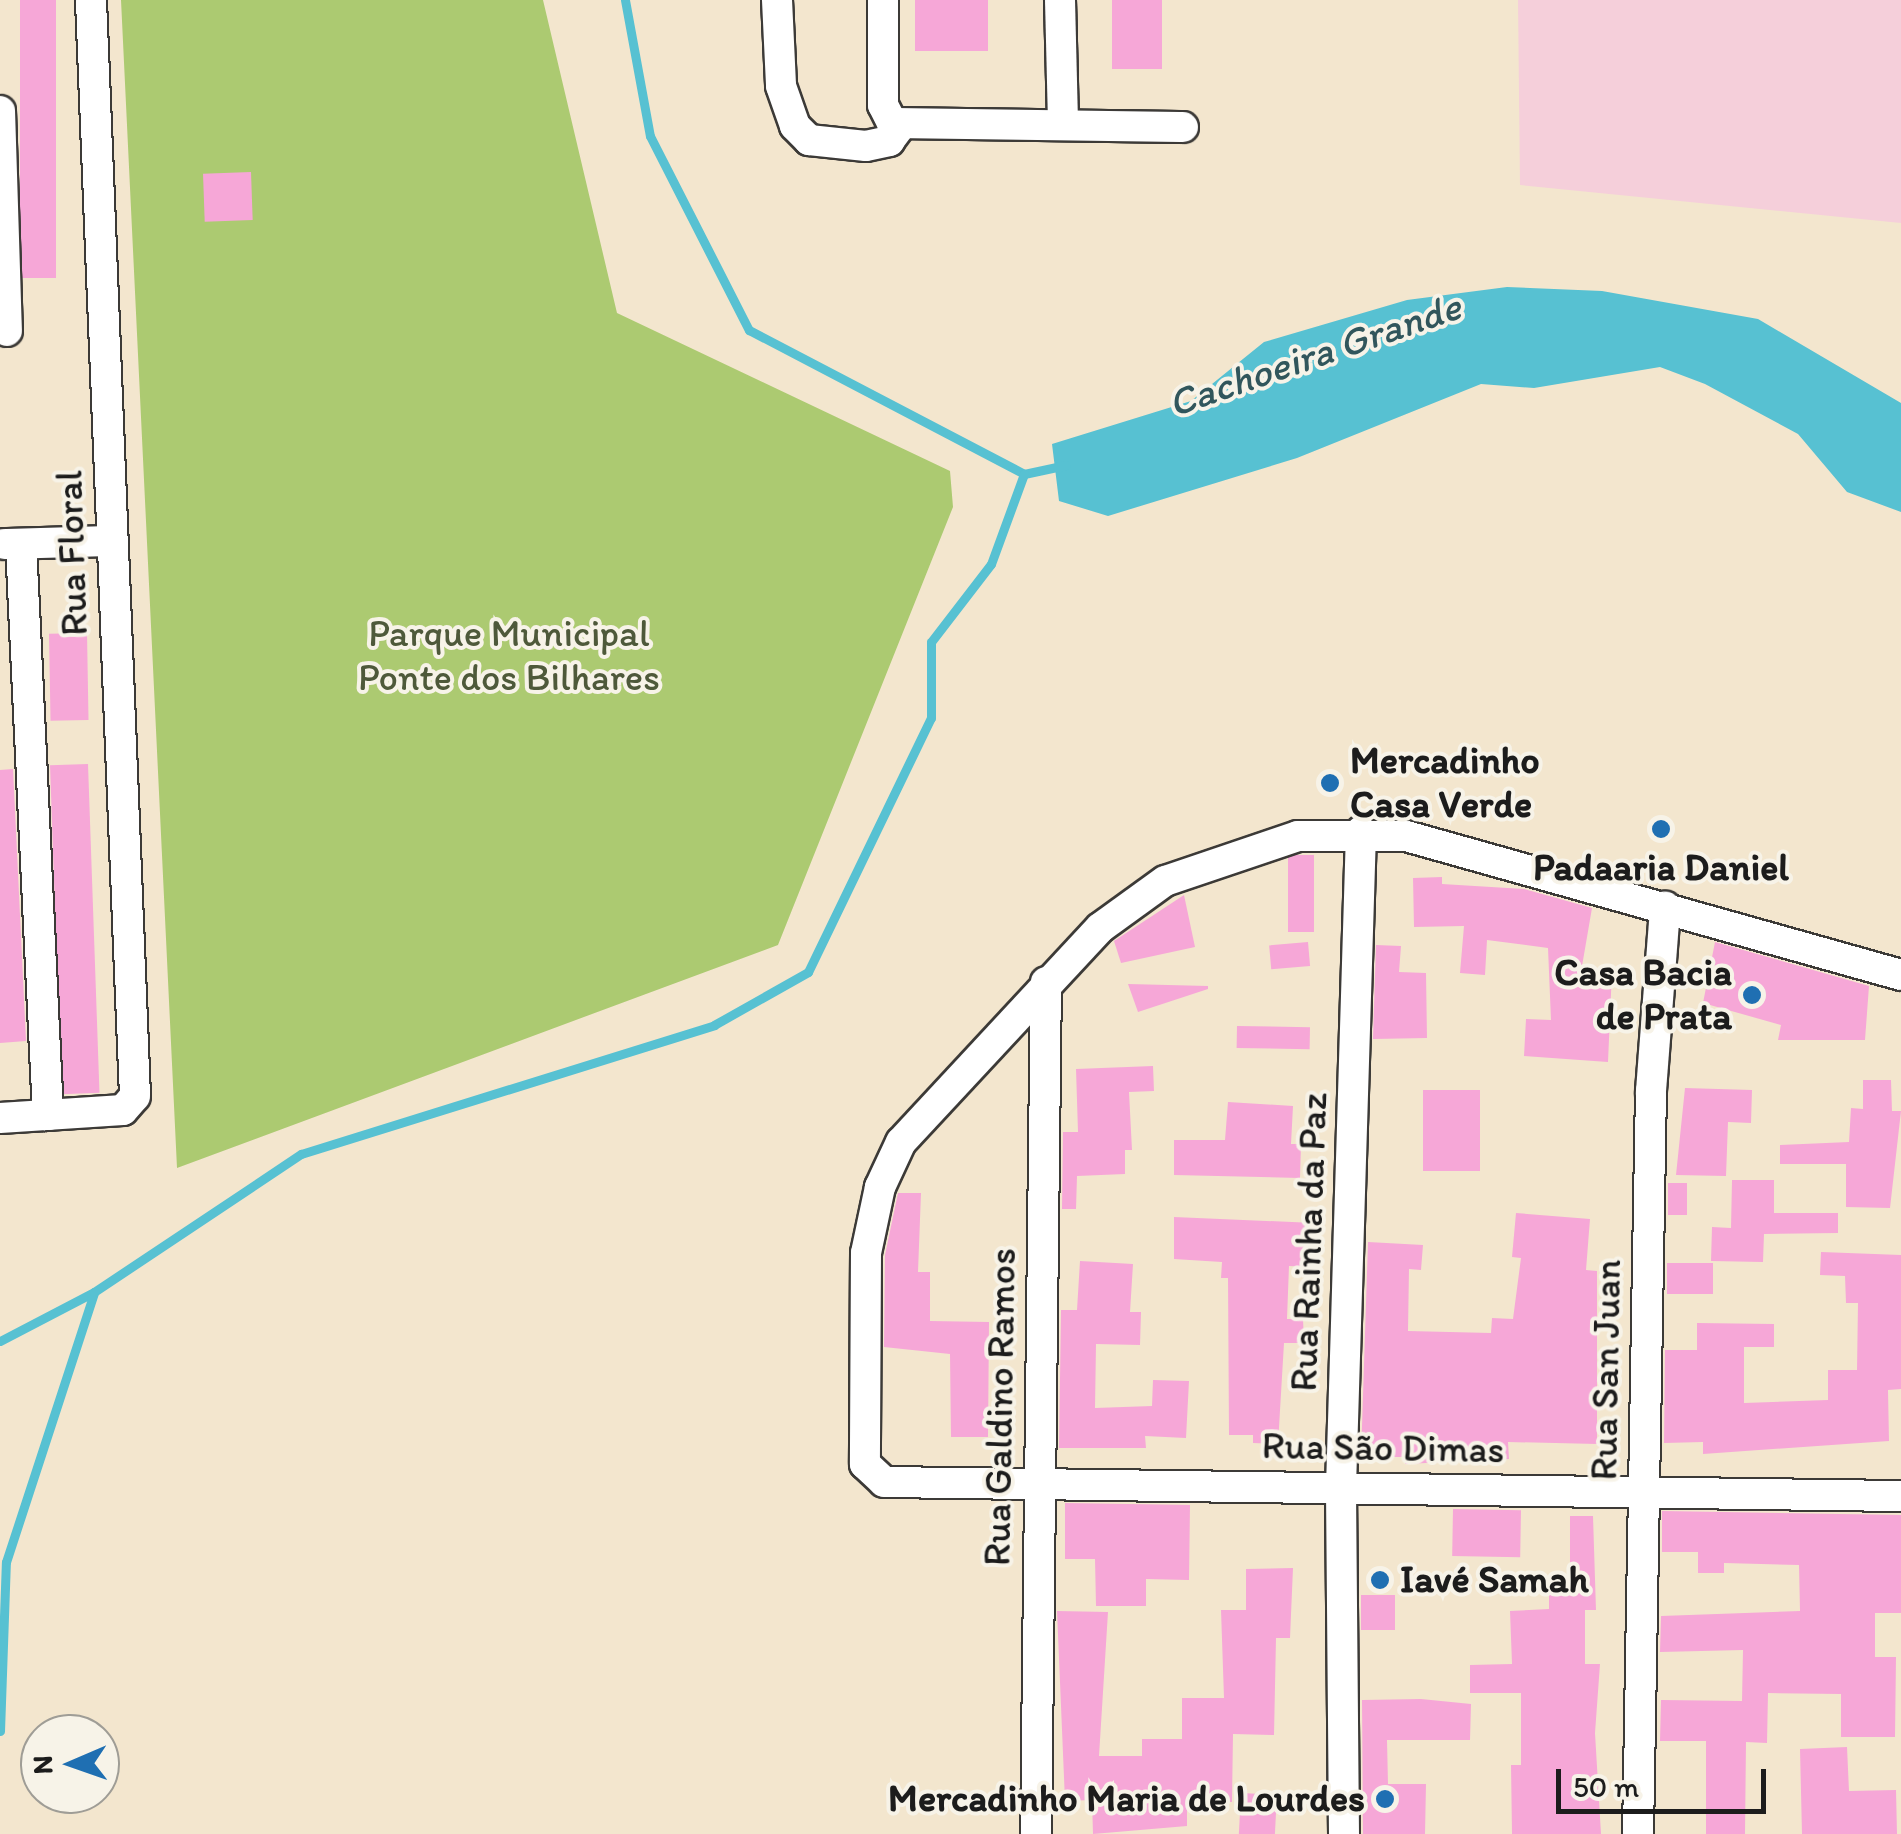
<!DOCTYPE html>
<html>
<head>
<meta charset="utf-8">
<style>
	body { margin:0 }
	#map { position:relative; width:1901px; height:1834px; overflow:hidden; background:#f3e6ce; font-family:Itim,sans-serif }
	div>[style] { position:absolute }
	.built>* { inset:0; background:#f5cfda }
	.green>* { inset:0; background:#acca71 }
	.water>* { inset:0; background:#57c1d2 }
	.stream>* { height:9px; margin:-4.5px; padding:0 4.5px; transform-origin:4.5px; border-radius:4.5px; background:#57c1d2 }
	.building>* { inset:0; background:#f6a7d7; transform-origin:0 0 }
	.roads { filter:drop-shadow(2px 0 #3c3a37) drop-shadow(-2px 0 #3c3a37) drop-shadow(0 2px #3c3a37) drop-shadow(0 -2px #3c3a37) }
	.minor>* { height:30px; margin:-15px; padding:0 15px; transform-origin:15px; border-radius:15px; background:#fff }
	.dots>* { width:28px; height:28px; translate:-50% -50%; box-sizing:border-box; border:5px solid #f7f3e8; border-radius:50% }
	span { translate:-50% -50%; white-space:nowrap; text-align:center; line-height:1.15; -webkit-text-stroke:8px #f7f3e8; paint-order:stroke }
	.street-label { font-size:38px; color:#1c1c1c }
	.park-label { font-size:38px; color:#4e593a }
	.poi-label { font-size:38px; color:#1c1c1c; font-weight:700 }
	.left { translate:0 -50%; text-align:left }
	.right { translate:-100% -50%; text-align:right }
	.water-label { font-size:40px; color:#31565c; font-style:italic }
	.north { position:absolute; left:20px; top:1714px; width:100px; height:100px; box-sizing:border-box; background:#f7f3e8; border:2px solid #9f9d96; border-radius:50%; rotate:268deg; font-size:28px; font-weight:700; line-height:40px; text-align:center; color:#1c1c1c }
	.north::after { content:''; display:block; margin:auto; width:35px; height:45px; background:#1f6fb2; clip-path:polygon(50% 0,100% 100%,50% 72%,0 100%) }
	.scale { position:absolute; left:1556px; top:1769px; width:210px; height:45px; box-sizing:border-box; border:5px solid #1c1c1c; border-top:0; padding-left:12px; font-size:30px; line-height:35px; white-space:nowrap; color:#1c1c1c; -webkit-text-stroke:8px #f7f3e8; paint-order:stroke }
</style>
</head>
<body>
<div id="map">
	<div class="built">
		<i style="clip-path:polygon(1518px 0,1901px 0,1901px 223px,1520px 185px)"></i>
	</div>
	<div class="green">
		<i style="clip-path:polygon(121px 0,543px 0,617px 313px,950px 471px,953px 507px,778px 945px,177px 1168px)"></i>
	</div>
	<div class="water">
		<i style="clip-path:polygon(1507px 287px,1602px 291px,1758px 319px,1901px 403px,1901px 512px,1847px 492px,1798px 434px,1705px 384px,1660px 367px,1534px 388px,1481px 384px,1297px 458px,1108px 516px,1059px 501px,1052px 444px,1191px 401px,1264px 342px,1407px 300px)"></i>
	</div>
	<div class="stream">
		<i style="left:625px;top:0;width:138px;rotate:79.6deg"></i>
		<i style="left:650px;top:136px;width:218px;rotate:63deg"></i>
		<i style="left:749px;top:330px;width:310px;rotate:27.6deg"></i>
		<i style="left:1024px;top:474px;width:43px;rotate:-12.1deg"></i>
		<i style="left:0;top:1341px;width:106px;rotate:-27.5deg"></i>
		<i style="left:0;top:1731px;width:169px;rotate:-88deg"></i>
		<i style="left:6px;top:1562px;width:284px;rotate:-71.9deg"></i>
		<i style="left:94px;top:1292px;width:249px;rotate:-33.7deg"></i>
		<i style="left:301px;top:1154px;width:433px;rotate:-17.3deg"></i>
		<i style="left:714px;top:1025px;width:108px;rotate:-29.4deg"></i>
		<i style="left:808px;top:972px;width:282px;rotate:-64.2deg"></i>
		<i style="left:931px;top:718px;width:76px;rotate:-90deg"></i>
		<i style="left:931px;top:642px;width:98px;rotate:-52.4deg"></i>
		<i style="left:991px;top:564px;width:96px;rotate:-69.9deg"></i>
	</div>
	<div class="building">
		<i style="left:20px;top:0;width:36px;height:278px"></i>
		<i style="left:915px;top:0;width:73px;height:51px"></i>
		<i style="left:1112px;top:0;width:50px;height:69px"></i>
		<i style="left:251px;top:172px;width:48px;height:48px;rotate:88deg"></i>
		<i style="left:87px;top:633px;width:87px;height:38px;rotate:89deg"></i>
		<i style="left:88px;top:764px;width:329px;height:38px;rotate:88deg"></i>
		<i style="clip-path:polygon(13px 769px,26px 1041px,0 1043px,0 770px)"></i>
		<i style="left:1314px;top:855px;width:77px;height:26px;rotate:90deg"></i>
		<i style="clip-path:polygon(1442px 877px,1442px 884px,1524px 889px,1592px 908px,1581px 972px,1612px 971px,1608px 1062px,1524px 1056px,1526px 1019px,1551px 1020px,1548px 948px,1487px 940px,1485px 975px,1460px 973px,1464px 926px,1414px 927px,1413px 878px)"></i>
		<i style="clip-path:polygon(1184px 895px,1195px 947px,1121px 963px,1114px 941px)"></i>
		<i style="left:1308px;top:942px;width:24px;height:39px;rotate:85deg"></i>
		<i style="clip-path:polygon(1715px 942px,1869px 986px,1865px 1040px,1778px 1040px,1781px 1025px,1703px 1003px)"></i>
		<i style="clip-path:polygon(1376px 945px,1401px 946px,1399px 972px,1426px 973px,1427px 1038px,1373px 1039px)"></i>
		<i style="clip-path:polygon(1128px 984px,1208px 986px,1208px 989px,1138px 1012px)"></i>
		<i style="left:1237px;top:1026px;width:73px;height:22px;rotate:1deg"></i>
		<i style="clip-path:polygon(1153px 1066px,1154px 1091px,1129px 1092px,1132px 1150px,1125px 1150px,1125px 1174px,1077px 1176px,1076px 1209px,1062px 1209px,1063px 1132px,1078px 1132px,1076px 1069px)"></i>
		<i style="clip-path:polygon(1863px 1080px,1891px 1080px,1892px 1111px,1901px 1111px,1890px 1208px,1846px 1207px,1846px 1164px,1780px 1164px,1780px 1145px,1849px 1142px,1851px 1108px,1863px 1109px)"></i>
		<i style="clip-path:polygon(1685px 1088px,1752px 1090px,1751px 1123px,1728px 1122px,1726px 1176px,1676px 1175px)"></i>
		<i style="left:1480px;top:1090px;width:81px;height:57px;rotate:90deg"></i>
		<i style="clip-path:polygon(1228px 1102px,1293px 1106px,1291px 1144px,1301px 1144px,1300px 1178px,1174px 1175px,1174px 1140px,1225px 1140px)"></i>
		<i style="clip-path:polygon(1732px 1180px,1774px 1180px,1774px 1213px,1838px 1213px,1838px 1233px,1764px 1234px,1763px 1262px,1711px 1261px,1712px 1227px,1731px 1228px)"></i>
		<i style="left:1668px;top:1183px;width:19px;height:32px"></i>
		<i style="clip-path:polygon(898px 1193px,921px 1193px,918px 1272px,930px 1272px,930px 1321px,989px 1322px,988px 1437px,951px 1437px,950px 1354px,884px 1347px,885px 1255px)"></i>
		<i style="clip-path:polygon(1516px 1213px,1590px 1219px,1586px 1270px,1597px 1271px,1597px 1444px,1508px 1442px,1509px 1459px,1405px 1464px,1405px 1457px,1361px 1457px,1368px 1242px,1423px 1245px,1421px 1270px,1409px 1269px,1408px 1331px,1491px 1333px,1492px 1318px,1513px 1319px,1521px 1258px,1512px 1257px)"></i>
		<i style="clip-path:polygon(1174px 1217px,1314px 1223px,1311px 1267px,1289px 1266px,1287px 1319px,1303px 1319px,1304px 1343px,1284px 1343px,1278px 1444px,1253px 1443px,1253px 1435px,1229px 1435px,1228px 1278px,1221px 1278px,1222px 1262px,1174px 1259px)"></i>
		<i style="clip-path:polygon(1821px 1252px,1901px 1255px,1901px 1389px,1888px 1390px,1889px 1441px,1703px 1454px,1703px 1442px,1664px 1443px,1665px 1350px,1697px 1350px,1697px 1323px,1774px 1324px,1774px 1347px,1744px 1347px,1744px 1403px,1828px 1400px,1828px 1370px,1857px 1370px,1858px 1303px,1846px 1303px,1845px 1276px,1820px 1275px)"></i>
		<i style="clip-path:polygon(1080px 1261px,1133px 1264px,1130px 1312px,1141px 1312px,1140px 1345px,1096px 1344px,1095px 1408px,1152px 1406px,1153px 1380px,1189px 1381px,1186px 1438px,1145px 1436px,1146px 1448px,1059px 1448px,1061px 1310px,1077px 1310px)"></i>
		<i style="left:1667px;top:1263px;width:46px;height:31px"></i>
		<i style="clip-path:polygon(1065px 1503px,1190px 1505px,1189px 1580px,1146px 1579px,1146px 1606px,1096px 1606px,1095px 1559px,1065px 1559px)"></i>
		<i style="left:1453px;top:1509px;width:68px;height:47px;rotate:1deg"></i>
		<i style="clip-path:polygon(1662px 1511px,1901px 1515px,1901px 1613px,1875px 1613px,1875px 1657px,1896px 1657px,1895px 1737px,1841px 1737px,1841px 1694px,1768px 1693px,1767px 1743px,1746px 1742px,1745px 1834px,1706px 1834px,1706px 1741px,1660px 1741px,1661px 1700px,1742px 1701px,1743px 1650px,1660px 1652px,1661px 1616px,1800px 1611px,1799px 1565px,1724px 1563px,1724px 1573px,1698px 1573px,1698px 1552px,1662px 1552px)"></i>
		<i style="clip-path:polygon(1570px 1516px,1593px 1516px,1596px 1610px,1585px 1610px,1585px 1664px,1600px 1664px,1595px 1733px,1601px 1834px,1512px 1834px,1511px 1765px,1521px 1765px,1521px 1693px,1470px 1693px,1470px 1665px,1512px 1664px,1510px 1611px,1549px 1609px,1549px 1581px,1570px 1581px)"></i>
		<i style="clip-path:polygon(1293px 1568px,1290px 1638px,1276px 1638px,1274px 1735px,1233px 1734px,1232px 1802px,1187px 1801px,1187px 1826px,1093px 1834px,1092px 1800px,1065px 1801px,1057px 1611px,1108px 1612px,1099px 1756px,1142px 1756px,1142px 1739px,1182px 1739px,1182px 1698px,1224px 1698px,1221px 1610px,1246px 1610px,1246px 1569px)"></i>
		<i style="left:1361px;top:1595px;width:34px;height:35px"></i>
		<i style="clip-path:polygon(1421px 1699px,1471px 1704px,1470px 1740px,1387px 1740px,1388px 1784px,1426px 1784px,1425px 1834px,1363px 1834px,1362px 1700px)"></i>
		<i style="clip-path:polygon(1847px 1747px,1849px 1791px,1896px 1790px,1897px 1834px,1802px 1834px,1800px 1749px)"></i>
		<i style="left:1241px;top:1793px;width:36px;height:41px;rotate:3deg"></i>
	</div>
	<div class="roads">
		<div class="minor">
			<i style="left:777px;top:0;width:86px;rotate:87.3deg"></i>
			<i style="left:781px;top:86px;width:42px;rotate:70.7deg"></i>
			<i style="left:795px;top:126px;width:20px;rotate:45deg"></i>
			<i style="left:809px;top:140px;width:57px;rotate:6deg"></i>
			<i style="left:866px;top:146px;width:24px;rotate:-12deg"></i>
			<i style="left:889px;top:141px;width:20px;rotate:-53deg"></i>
			<i style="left:883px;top:0;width:105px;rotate:90deg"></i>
			<i style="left:883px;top:105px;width:20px;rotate:63deg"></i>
			<i style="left:892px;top:123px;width:291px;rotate:0.8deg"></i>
			<i style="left:1060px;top:0;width:124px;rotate:88.6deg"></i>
			<i style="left:0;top:111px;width:220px;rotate:88.2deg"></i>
			<i style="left:4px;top:544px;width:107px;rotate:-1.6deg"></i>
			<i style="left:21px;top:544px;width:572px;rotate:87.29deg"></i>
			<i style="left:1901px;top:975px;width:514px;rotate:-164.31deg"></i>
			<i style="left:1406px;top:836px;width:108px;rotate:180deg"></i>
			<i style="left:1298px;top:836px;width:140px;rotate:161.3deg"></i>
			<i style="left:1165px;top:881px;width:80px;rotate:144.1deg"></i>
			<i style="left:1100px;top:928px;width:292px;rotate:132.9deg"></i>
			<i style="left:901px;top:1142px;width:50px;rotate:115deg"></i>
			<i style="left:880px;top:1187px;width:67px;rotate:102deg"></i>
			<i style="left:866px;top:1253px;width:211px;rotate:90.3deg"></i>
			<i style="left:865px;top:1464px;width:26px;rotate:43deg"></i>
			<i style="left:884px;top:1482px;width:1017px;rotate:0.79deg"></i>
			<i style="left:0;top:1118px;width:123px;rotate:-3.7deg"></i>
			<i style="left:123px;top:1110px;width:18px;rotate:-49deg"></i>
			<i style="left:135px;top:1096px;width:1097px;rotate:-92.3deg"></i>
			<i style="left:1036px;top:1834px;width:852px;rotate:-89.33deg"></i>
			<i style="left:1344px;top:1834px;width:347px;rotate:-90.5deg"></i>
			<i style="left:1341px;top:1487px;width:656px;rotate:-88.25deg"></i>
			<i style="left:1638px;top:1834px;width:743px;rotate:-89deg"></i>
			<i style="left:1651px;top:1091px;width:185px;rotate:-85.6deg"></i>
		</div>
	</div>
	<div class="dots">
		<i style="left:1330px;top:783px;background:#1f6fb2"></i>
		<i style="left:1661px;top:829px;background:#1f6fb2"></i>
		<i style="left:1752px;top:995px;background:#1f6fb2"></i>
		<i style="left:1380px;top:1580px;background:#1f6fb2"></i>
		<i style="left:1385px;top:1799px;background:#1f6fb2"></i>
	</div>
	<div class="street-label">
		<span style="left:72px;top:553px;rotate:-92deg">Rua Floral</span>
		<span style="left:1309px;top:1242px;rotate:-88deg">Rua Rainha da Paz</span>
		<span style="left:1606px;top:1370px;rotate:-89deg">Rua San Juan</span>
		<span style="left:1000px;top:1407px;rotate:-89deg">Rua Galdino Ramos</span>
		<span style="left:1383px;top:1448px;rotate:1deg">Rua São Dimas</span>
	</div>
	<div class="park-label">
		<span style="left:509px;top:656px">Parque Municipal<br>Ponte dos Bilhares</span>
	</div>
	<div class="poi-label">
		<span class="left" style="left:1350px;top:783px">Mercadinho<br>Casa Verde</span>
		<span style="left:1661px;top:868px">Padaaria Daniel</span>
		<span class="right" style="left:1732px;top:995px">Casa Bacia<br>de Prata</span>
		<span class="left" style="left:1400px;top:1580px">Iavé Samah</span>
		<span class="right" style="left:1365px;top:1799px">Mercadinho Maria de Lourdes</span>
	</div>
	<div class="water-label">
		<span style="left:1314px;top:354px;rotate:-19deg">Cachoeira Grande</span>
	</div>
	<div class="north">N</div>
	<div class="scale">50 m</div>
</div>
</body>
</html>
